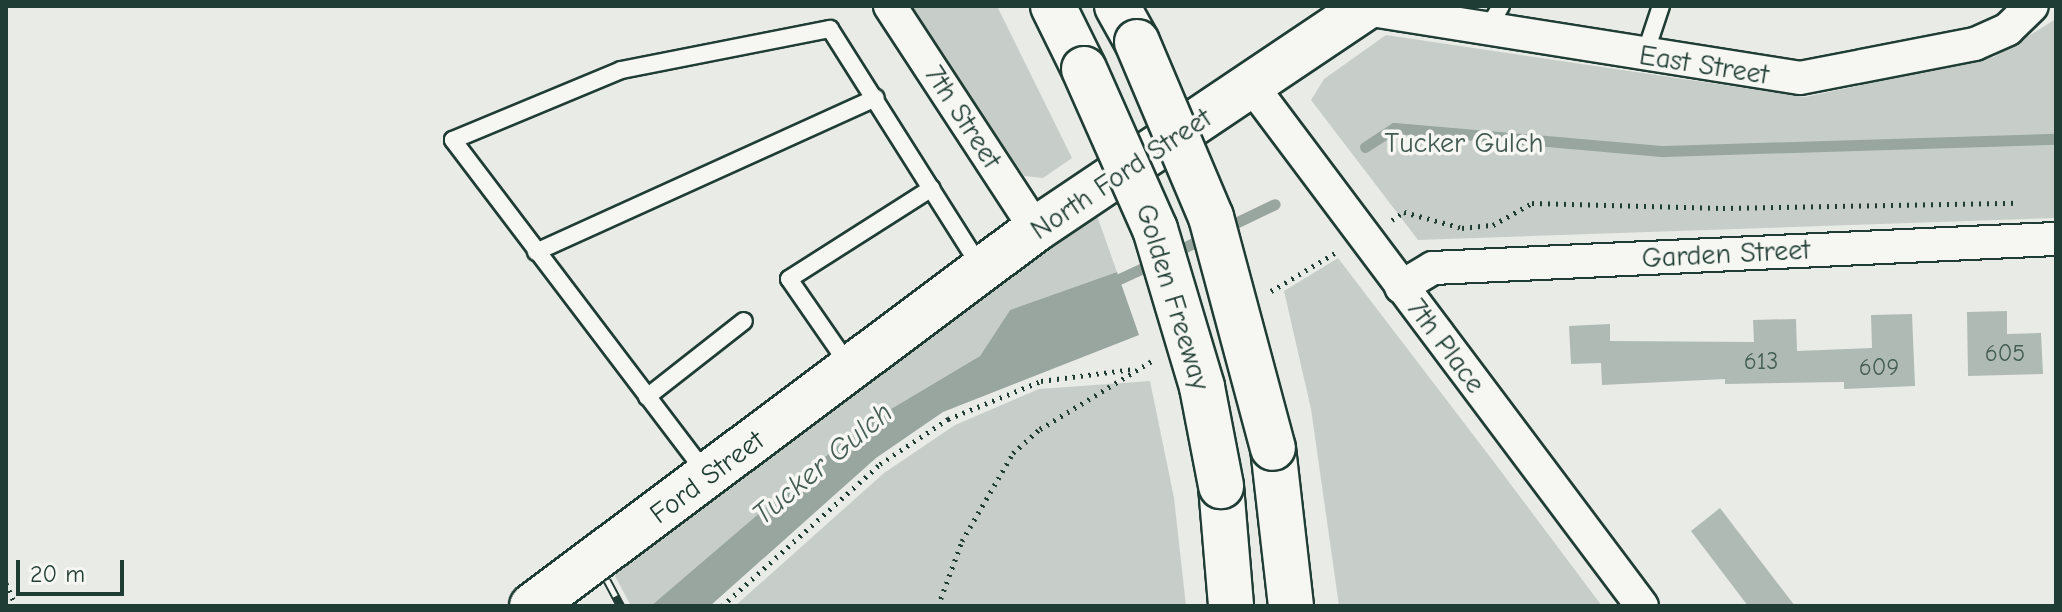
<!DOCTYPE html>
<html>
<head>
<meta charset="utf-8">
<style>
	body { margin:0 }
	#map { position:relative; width:2062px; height:612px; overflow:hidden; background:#e9ebe7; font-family:"Comic Neue",sans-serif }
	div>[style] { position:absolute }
	.green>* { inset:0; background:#c7cec9 }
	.water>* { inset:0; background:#99a6a0 }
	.stream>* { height:11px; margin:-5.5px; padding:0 5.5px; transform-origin:5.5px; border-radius:5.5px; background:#99a6a0 }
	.building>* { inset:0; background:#b0bab5 }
	.path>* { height:5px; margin-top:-2.5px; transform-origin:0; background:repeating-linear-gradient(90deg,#1f3d34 0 2px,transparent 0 8px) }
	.roads { filter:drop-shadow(2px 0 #1f3d34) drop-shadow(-2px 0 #1f3d34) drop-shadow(0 2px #1f3d34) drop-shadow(0 -2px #1f3d34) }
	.lane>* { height:16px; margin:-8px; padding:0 8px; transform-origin:8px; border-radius:8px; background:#f6f6f2 }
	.street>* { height:32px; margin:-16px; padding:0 16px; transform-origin:16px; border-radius:16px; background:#f6f6f2 }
	.secondary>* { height:44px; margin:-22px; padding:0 22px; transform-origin:22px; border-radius:22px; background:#f6f6f2 }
	.highway>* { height:44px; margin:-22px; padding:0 22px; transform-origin:22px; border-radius:22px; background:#f6f6f2 }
	.rail>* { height:9px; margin-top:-4.5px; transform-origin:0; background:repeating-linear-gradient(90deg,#f6f6f2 0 18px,#1f3d34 0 36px); box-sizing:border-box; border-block:2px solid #1f3d34 }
	.bridges { filter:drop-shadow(2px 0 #1f3d34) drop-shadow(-2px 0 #1f3d34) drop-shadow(0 2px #1f3d34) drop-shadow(0 -2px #1f3d34) }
	.highway-bridge>* { height:44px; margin:-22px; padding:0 22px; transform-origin:22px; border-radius:22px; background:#f6f6f2 }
	span { translate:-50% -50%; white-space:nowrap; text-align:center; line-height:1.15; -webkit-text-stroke:7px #f6f6f2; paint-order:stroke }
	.number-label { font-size:24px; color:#435c54 }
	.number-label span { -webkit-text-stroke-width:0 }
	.street-label { font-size:28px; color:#1f3d34 }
	.park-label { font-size:28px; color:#415a52 }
	.water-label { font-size:30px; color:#445c54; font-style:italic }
	.frame { position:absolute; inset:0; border:8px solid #1f3d34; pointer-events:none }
	.scale { position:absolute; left:16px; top:560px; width:108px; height:36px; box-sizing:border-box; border:4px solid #1f3d34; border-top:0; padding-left:10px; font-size:24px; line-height:28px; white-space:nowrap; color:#1f3d34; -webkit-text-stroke:6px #f6f6f2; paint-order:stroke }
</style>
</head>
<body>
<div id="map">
	<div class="green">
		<i style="clip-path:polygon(908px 6px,997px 6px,1072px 158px,1043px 178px,1024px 176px)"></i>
		<i style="clip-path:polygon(2056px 19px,2056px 218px,1418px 240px,1311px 100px,1324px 79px,1386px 35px,1805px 97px,1994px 57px)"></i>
		<i style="clip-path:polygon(1095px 210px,1117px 272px,1010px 310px,980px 356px,859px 428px,684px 582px,651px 606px,631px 606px,615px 576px,623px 559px)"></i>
		<i style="clip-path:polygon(1338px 258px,1497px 466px,1602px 606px,1339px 606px,1311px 409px,1284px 291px)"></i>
		<i style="clip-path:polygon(1150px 381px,1174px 498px,1186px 606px,735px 606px,884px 473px,955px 425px,1039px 389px)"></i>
	</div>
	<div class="water">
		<i style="clip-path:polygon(1117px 272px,1139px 335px,943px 412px,876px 458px,710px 606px,651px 606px,859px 428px,980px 356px,1010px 310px)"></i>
	</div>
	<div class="stream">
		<i style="left:1365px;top:147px;width:35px;rotate:-33deg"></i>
		<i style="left:1394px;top:128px;width:271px;rotate:4.9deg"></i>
		<i style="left:1664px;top:151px;width:392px;rotate:-1.8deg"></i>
		<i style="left:1225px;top:228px;width:55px;rotate:-25.6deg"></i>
		<i style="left:1171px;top:254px;width:39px;rotate:-26deg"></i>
		<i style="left:1106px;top:285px;width:55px;rotate:-24.7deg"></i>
	</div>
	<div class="building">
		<i style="clip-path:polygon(2007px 311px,2007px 334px,2041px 333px,2043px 374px,1968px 376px,1967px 312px)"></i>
		<i style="clip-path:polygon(1912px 314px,1915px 386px,1844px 389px,1844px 382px,1725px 384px,1725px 379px,1602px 385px,1601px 363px,1571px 364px,1569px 326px,1610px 324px,1610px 341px,1754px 342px,1753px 320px,1796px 319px,1797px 351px,1872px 348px,1871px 315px)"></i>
		<i style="clip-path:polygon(1720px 508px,1795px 606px,1748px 606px,1691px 531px)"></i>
	</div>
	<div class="path">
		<i style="left:1392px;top:220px;width:14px;rotate:-34deg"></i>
		<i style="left:1404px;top:212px;width:60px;rotate:15.4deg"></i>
		<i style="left:1462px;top:228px;width:31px;rotate:-6deg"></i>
		<i style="left:1493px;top:225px;width:45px;rotate:-29.4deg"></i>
		<i style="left:1532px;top:203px;width:191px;rotate:1.5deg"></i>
		<i style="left:1723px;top:208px;width:296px;rotate:-1deg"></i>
		<i style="left:1271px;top:291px;width:74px;rotate:-30.7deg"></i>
		<i style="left:6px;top:583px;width:25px;rotate:67deg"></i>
		<i style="left:722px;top:606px;width:212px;rotate:-41.9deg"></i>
		<i style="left:880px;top:464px;width:82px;rotate:-33.5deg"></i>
		<i style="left:948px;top:419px;width:100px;rotate:-22.2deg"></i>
		<i style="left:1041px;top:381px;width:94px;rotate:-7.4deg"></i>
		<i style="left:938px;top:606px;width:69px;rotate:-69.7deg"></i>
		<i style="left:962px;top:541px;width:102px;rotate:-59.9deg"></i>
		<i style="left:1013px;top:453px;width:36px;rotate:-42deg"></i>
		<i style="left:1040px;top:429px;width:131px;rotate:-31.3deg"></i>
	</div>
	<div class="roads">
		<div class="lane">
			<i style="left:1487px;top:30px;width:28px;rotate:-60deg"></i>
			<i style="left:1644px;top:57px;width:54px;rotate:-71.6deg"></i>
			<i style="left:536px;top:252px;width:373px;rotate:-24.4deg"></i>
			<i style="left:850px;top:367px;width:107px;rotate:-124.7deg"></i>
			<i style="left:789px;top:279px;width:169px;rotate:-32.5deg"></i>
			<i style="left:647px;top:397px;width:123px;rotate:-38.1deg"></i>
			<i style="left:705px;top:472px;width:417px;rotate:-127.2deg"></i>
			<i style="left:453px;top:140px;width:182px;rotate:-22.6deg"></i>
			<i style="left:621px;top:70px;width:213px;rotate:-11.1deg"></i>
			<i style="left:830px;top:29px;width:284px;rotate:57.7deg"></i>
		</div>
		<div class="street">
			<i style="left:890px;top:6px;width:267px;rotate:56.8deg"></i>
			<i style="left:1365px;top:9px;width:440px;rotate:9deg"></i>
			<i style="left:1800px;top:78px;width:178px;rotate:-11deg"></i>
			<i style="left:1975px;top:44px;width:36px;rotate:-24deg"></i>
			<i style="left:2008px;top:29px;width:33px;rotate:-44deg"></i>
			<i style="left:1252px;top:86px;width:650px;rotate:53.13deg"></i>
			<i style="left:1401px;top:287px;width:37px;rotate:-31deg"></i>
			<i style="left:1433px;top:268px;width:624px;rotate:-2.67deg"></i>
		</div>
		<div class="secondary">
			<i style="left:532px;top:606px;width:629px;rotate:-36.8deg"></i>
			<i style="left:1036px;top:229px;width:400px;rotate:-33.9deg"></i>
		</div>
		<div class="highway">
			<i style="left:1053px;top:6px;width:70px;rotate:63.8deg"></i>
			<i style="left:1117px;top:6px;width:41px;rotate:60.9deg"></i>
			<i style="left:1273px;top:448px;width:159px;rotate:83.5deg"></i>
			<i style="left:1221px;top:486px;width:120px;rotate:85.2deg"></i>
		</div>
	</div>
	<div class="rail">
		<i style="left:607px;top:580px;width:30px;rotate:62deg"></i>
	</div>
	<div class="bridges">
		<div class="highway-bridge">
			<i style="left:1137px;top:42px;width:190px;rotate:67.1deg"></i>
			<i style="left:1211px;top:217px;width:239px;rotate:75deg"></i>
			<i style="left:1084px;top:69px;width:175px;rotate:66.1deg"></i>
			<i style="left:1155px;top:229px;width:165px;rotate:73.4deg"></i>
			<i style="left:1202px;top:387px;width:101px;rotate:79.1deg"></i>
		</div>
	</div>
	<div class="number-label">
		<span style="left:2005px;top:354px">605</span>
		<span style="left:1761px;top:362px">613</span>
		<span style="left:1879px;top:368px">609</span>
	</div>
	<div class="street-label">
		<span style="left:1704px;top:65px;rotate:9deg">East Street</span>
		<span style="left:963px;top:117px;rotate:57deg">7th Street</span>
		<span style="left:1121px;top:174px;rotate:-34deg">North Ford Street</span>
		<span style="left:1726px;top:254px;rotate:-3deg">Garden Street</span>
		<span style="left:1173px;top:297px;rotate:73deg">Golden Freeway</span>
		<span style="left:1446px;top:346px;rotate:53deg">7th Place</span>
		<span style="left:707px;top:477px;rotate:-37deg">Ford Street</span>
	</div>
	<div class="park-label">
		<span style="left:1464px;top:143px">Tucker Gulch</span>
	</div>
	<div class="water-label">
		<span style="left:823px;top:464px;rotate:-40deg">Tucker Gulch</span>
	</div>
	<div class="frame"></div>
	<div class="scale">20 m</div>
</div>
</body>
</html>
